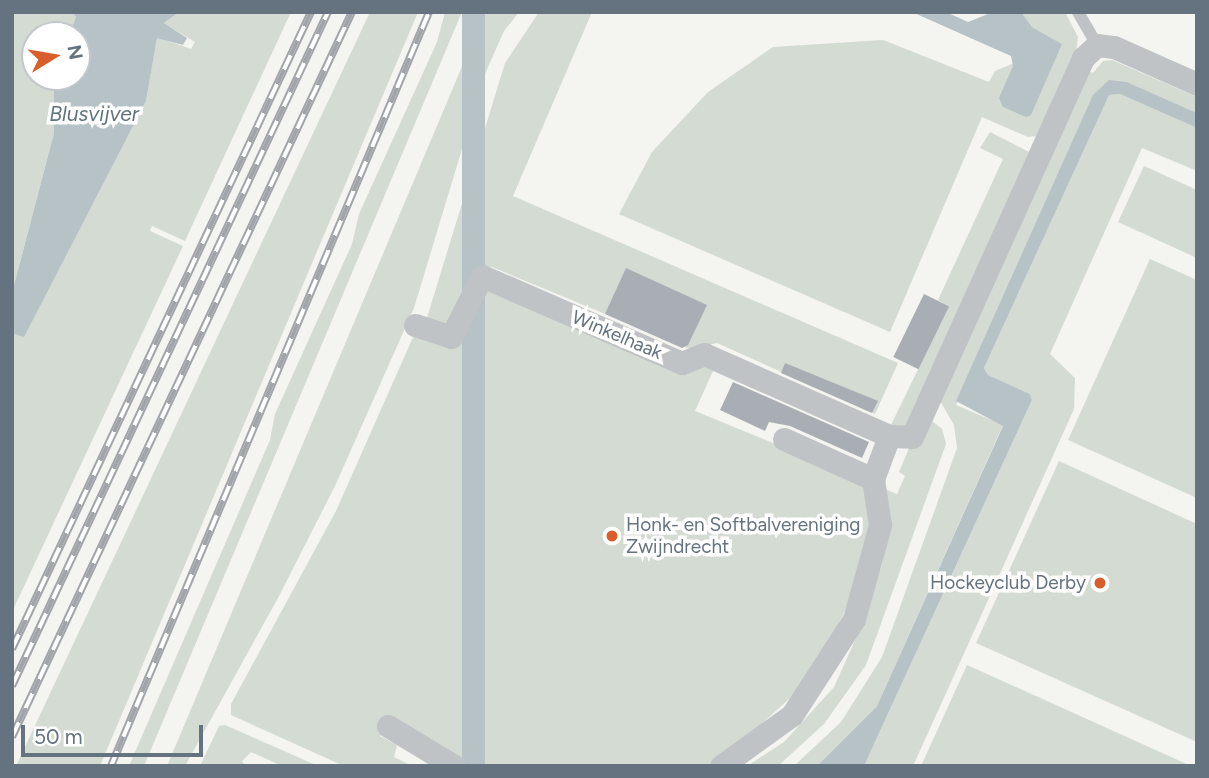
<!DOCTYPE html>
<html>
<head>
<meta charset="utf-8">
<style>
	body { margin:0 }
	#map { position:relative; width:1209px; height:778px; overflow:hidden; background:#f4f4f0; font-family:Figtree,sans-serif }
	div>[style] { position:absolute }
	.green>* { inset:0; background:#d4dbd2 }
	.water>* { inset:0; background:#b7c2c6; transform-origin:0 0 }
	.building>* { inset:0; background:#a8aeb4; transform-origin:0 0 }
	.lane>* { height:12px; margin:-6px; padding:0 6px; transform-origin:6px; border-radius:6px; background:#bfc3c6 }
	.street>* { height:23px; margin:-11.5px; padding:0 11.5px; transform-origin:11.5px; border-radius:11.5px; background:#bfc3c6 }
	.rail>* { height:8px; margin-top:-4px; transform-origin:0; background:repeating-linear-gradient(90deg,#fff 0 16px,#a1a5aa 0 32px); box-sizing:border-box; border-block:2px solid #a1a5aa }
	.dots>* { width:19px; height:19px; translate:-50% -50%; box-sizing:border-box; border:4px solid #fff; border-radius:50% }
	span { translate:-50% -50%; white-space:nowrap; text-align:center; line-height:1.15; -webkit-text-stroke:7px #fff; paint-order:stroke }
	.street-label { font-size:19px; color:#65727f }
	.poi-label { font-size:19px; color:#65727f }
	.left { translate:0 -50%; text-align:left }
	.right { translate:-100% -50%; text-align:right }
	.water-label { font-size:21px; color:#60737d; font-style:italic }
	.frame { position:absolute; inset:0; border:14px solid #65727f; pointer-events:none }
	.north { position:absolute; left:21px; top:21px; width:70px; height:70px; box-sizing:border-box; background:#fff; border:2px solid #c1c7cc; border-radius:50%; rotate:79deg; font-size:19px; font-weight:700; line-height:28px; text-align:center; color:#65727f }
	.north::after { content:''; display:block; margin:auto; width:24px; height:32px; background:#d85e2c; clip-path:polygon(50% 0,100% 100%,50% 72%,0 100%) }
	.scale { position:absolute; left:21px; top:725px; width:182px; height:32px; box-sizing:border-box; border:4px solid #65727f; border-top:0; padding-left:9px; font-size:21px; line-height:24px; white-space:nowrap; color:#65727f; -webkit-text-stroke:5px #fff; paint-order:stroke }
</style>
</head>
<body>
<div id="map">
	<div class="green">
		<i style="clip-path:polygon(13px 12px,72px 12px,76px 17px,69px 35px,35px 35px,35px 77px,54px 77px,54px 133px,12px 293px)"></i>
		<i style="clip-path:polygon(179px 12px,291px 12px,185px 241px,152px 226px,150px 231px,183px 246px,12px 612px,12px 333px,24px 336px,146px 101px,157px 37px,191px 49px,195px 42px,164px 23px)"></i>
		<i style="clip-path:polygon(370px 12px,418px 12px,100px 766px,16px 766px)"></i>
		<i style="clip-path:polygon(445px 12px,462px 12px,144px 766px,129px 766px,270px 440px,275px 414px,352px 244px,359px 214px,437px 42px)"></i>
		<i style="clip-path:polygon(485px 12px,519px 12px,504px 31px,484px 76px,414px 308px,335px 486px,278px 598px,185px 766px,167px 766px)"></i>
		<i style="clip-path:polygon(539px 12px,592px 12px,513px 196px,898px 363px,875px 414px,717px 343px,690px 349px,492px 267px,484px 267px,447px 329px,426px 321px,505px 63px)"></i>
		<i style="clip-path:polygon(1021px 12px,1065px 12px,1078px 37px,1076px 52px,1037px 136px,1028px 137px,982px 117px,890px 332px,619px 214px,652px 152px,708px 92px,773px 47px,883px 40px,989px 82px,995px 71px,1062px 44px,1032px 27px)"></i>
		<i style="clip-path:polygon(1112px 60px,1197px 97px,1197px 113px,1127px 82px,1109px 81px,956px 405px,1003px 425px,877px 706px,817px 766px,794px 766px,841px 722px,882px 657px,957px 448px,954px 425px,939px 399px,1088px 71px,1093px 73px,1103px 61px)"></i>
		<i style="clip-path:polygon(1120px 94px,1197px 128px,1197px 171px,1142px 148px,1050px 354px,1075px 378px,1074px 409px,966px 649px,913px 766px,864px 766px,1032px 400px,1030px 394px,988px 375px,984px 368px,1106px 101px,1109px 95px)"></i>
		<i style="clip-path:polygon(990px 132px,1029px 152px,905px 428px,888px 431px,949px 306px,938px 300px,1003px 159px,980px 148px)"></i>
		<i style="clip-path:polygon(1144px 166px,1197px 190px,1197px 258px,1118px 222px)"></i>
		<i style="clip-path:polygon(1150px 259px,1197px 280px,1197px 498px,1068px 440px)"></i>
		<i style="clip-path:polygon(483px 285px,681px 373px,717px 362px,695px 411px,897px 494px,905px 476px,899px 472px,909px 448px,931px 420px,942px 429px,946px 444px,866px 665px,824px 724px,778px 766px,747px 766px,784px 742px,834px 687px,866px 616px,883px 561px,882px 536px,829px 643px,799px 690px,724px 758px,705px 766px,471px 766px,422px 742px,387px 715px,380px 736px,397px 745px,394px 757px,412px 766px,344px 766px,231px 715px,231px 704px,336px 511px,414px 335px,456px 344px)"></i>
		<i style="clip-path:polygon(1059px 461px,1197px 524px,1197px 742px,976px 643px)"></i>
		<i style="clip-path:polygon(967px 665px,1191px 766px,921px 766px)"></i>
		<i style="clip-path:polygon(225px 725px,318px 766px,282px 766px,251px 752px,242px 761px,245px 766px,200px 766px,219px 726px)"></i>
	</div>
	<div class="water">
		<i style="clip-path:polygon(72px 12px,179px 12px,164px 23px,187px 38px,183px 45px,157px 38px,146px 101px,24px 337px,12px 333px,12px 293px,54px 133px,54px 77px,77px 77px,77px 35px,69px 35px,76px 17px)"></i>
		<i style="left:462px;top:12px;width:23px;height:818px"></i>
		<i style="clip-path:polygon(912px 12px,946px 12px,968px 22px,993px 12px,1021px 12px,1032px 27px,1062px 44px,1031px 115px,1026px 117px,1003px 107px,999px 98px,1013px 66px,1011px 56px)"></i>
		<i style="clip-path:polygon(1109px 80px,1127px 82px,1197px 113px,1197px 128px,1120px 94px,1109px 95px,984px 368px,988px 375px,1030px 394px,1032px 400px,864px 766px,817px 766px,877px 706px,1003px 426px,956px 401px,1093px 95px)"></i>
	</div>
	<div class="building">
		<i style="clip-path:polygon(626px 268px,707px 305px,688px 345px,682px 348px,605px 314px)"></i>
		<i style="left:924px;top:294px;width:28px;height:70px;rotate:26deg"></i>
		<i style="clip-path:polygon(785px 363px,878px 401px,872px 413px,781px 373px)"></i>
		<i style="clip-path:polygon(733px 382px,869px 442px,862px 458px,790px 426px,769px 422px,765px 431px,720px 410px)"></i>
	</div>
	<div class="lane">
		<i style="left:1078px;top:12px;width:38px;rotate:60deg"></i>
	</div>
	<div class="street">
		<i style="left:415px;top:325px;width:38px;rotate:18deg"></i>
		<i style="left:451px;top:337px;width:68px;rotate:-63.1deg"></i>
		<i style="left:482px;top:276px;width:218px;rotate:23.5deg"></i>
		<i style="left:682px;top:363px;width:24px;rotate:-22deg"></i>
		<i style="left:704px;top:354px;width:202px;rotate:23.9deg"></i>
		<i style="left:889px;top:436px;width:23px;rotate:2deg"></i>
		<i style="left:912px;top:437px;width:416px;rotate:-65.7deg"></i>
		<i style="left:1083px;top:58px;width:19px;rotate:-43deg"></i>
		<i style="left:1097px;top:45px;width:17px;rotate:7deg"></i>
		<i style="left:1114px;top:47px;width:91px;rotate:24deg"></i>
		<i style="left:784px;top:439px;width:98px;rotate:24.2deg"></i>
		<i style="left:388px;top:726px;width:77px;rotate:31.2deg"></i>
		<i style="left:721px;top:766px;width:87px;rotate:-35.7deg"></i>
		<i style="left:792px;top:715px;width:114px;rotate:-57.1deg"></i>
		<i style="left:854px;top:619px;width:98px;rotate:-74.5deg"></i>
		<i style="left:880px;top:525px;width:47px;rotate:-98.7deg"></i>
		<i style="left:873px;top:479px;width:46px;rotate:-69.6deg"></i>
	</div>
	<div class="rail">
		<i style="left:12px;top:649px;width:704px;rotate:-64.86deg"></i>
		<i style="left:12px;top:686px;width:744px;rotate:-64.88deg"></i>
		<i style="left:12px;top:737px;width:801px;rotate:-64.88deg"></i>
		<i style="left:111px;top:766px;width:818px;rotate:-67.13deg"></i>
	</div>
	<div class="dots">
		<i style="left:612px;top:536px;background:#d85e2c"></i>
		<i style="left:1100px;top:583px;background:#d85e2c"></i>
	</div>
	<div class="street-label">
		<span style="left:617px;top:335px;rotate:23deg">Winkelhaak</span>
	</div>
	<div class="poi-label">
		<span class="left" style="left:626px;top:536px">Honk- en Softbalvereniging<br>Zwijndrecht</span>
		<span class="right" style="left:1086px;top:583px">Hockeyclub Derby</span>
	</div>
	<div class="water-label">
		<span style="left:94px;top:114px">Blusvijver</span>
	</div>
	<div class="frame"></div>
	<div class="north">N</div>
	<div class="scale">50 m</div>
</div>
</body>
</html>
